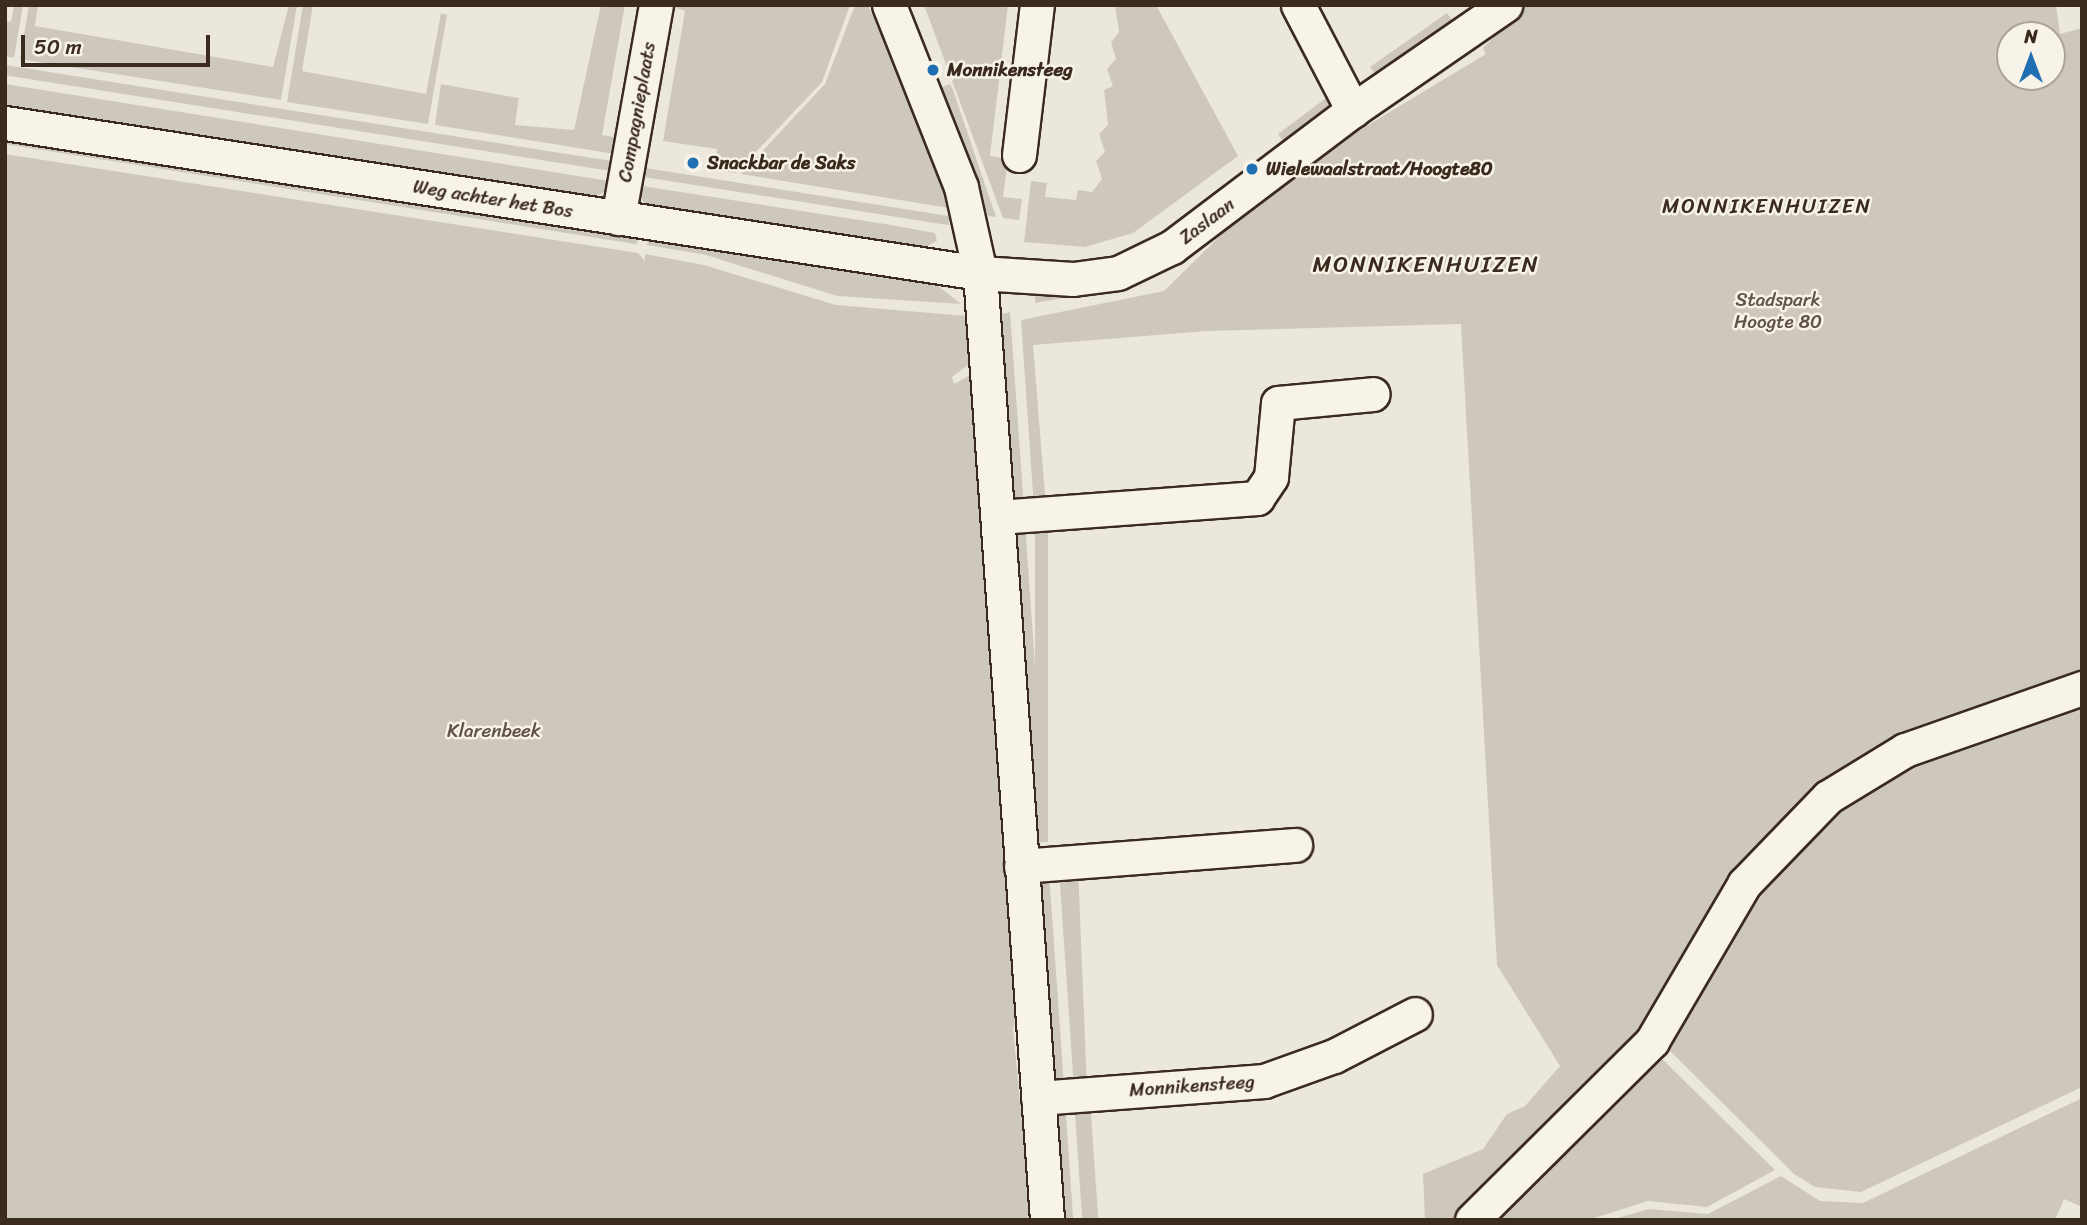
<!DOCTYPE html>
<html>
<head>
<meta charset="utf-8">
<style>
	body { margin:0 }
	#map { position:relative; width:2087px; height:1225px; overflow:hidden; background:#ece7dc; font-family:Sriracha,sans-serif }
	div>[style] { position:absolute }
	.green>* { inset:0; background:#cec8bc; transform-origin:0 0 }
	.roads { filter:drop-shadow(2px 0 #3b2a1e) drop-shadow(-2px 0 #3b2a1e) drop-shadow(0 2px #3b2a1e) drop-shadow(0 -2px #3b2a1e) }
	.minor>* { height:33px; margin:-16.5px; padding:0 16.5px; transform-origin:16.5px; border-radius:16.5px; background:#f7f3e8 }
	.dots>* { width:19px; height:19px; translate:-50% -50%; box-sizing:border-box; border:4px solid #f7f3e8; border-radius:50% }
	span { translate:-50% -50%; white-space:nowrap; text-align:center; line-height:1.15; -webkit-text-stroke:5px #f7f3e8; paint-order:stroke }
	.poi-label { font-size:19px; color:#3b2a1e; font-weight:700 }
	.left { translate:0 -50%; text-align:left }
	.street-label { font-size:19px; color:#3b2a1e }
	.park-label { font-size:19px; color:#605246 }
	.neighbourhood-label { font-size:21px; color:#3b2a1e; letter-spacing:2px }
	.quarter-label { font-size:23px; color:#3b2a1e; letter-spacing:2px }
	.frame { position:absolute; inset:0; border:7px solid #3b2a1e; pointer-events:none }
	.north { position:absolute; left:1996px; top:21px; width:70px; height:70px; box-sizing:border-box; background:#f7f3e8; border:2px solid #aca397; border-radius:50%; rotate:0deg; font-size:19px; font-weight:700; line-height:28px; text-align:center; color:#3b2a1e }
	.north::after { content:''; display:block; margin:auto; width:24px; height:32px; background:#1f6fb2; clip-path:polygon(50% 0,100% 100%,50% 72%,0 100%) }
	.scale { position:absolute; left:21px; top:35px; width:189px; height:32px; box-sizing:border-box; border:4px solid #3b2a1e; border-top:0; padding-left:9px; font-size:21px; line-height:24px; white-space:nowrap; color:#3b2a1e; -webkit-text-stroke:5px #f7f3e8; paint-order:stroke }
</style>
</head>
<body>
<div id="map">
	<div class="green">
		<i style="clip-path:polygon(14px 5px,23px 5px,14px 58px,5px 56px,5px 21px,11px 22px)"></i>
		<i style="clip-path:polygon(29px 5px,38px 5px,35px 26px,273px 67px,289px 5px,297px 5px,281px 100px,20px 59px)"></i>
		<i style="clip-path:polygon(303px 5px,313px 5px,302px 71px,426px 94px,441px 13px,447px 15px,428px 124px,287px 102px)"></i>
		<i style="clip-path:polygon(601px 5px,625px 5px,602px 135px,619px 138px,615px 154px,435px 125px,441px 84px,519px 98px,515px 125px,574px 130px)"></i>
		<i style="clip-path:polygon(667px 5px,850px 5px,822px 82px,736px 173px,714px 170px,717px 149px,663px 141px,685px 11px)"></i>
		<i style="clip-path:polygon(855px 5px,868px 5px,880px 33px,886px 31px,949px 208px,741px 174px,825px 84px)"></i>
		<i style="clip-path:polygon(924px 5px,1008px 5px,990px 156px,1008px 159px,1003px 197px,1022px 199px,1019px 220px,1003px 218px)"></i>
		<i style="clip-path:polygon(1115px 5px,1156px 5px,1238px 156px,1133px 233px,1085px 247px,1024px 242px,1031px 181px,1047px 183px,1045px 197px,1076px 200px,1078px 190px,1092px 192px,1102px 179px,1096px 161px,1105px 152px,1099px 134px,1108px 125px,1104px 90px,1113px 86px,1107px 69px,1116px 59px,1111px 42px,1119px 32px)"></i>
		<i style="clip-path:polygon(evenodd,1526px 5px,2056px 5px,2060px 34px,2082px 28px,2082px 676px,1821px 787px,1783px 818px,1757px 847px,1645px 1024px,1457px 1220px,1425px 1220px,1423px 1174px,1483px 1149px,1507px 1114px,1525px 1106px,1560px 1066px,1497px 965px,1461px 324px,1207px 331px,1033px 345px,1046px 507px,1034px 508px,1021px 320px,1164px 291px,1230px 226px,1345px 139px,1486px 54px,1483px 48px,1526px 5px,2010px 35px,2052px 35px,2052px 77px,2010px 77px,2010px 35px)"></i>
		<i style="left:1447px;top:13px;width:12px;height:94px;rotate:55deg"></i>
		<i style="left:5px;top:65px;width:616px;height:10px;rotate:9deg"></i>
		<i style="clip-path:polygon(5px 84px,293px 130px,609px 181px,603px 193px,587px 200px,5px 108px)"></i>
		<i style="clip-path:polygon(950px 84px,953px 90px,996px 217px,988px 216px,937px 89px)"></i>
		<i style="clip-path:polygon(1334px 92px,1333px 106px,1286px 145px,1278px 134px)"></i>
		<i style="left:5px;top:136px;width:641px;height:8px;rotate:9deg"></i>
		<i style="clip-path:polygon(5px 154px,638px 253px,645px 261px,645px 254px,704px 265px,836px 305px,967px 316px,973px 361px,952px 377px,954px 384px,974px 373px,1018px 1014px,1013px 1028px,1031px 1220px,5px 1220px)"></i>
		<i style="left:639px;top:167px;width:315px;height:9px;rotate:9deg"></i>
		<i style="clip-path:polygon(636px 185px,891px 225px,935px 233px,937px 241px,921px 249px,645px 206px)"></i>
		<i style="clip-path:polygon(648px 237px,932px 281px,961px 304px,837px 296px,706px 255px,647px 245px)"></i>
		<i style="clip-path:polygon(1185px 258px,1141px 284px,1035px 303px,1035px 291px)"></i>
		<i style="clip-path:polygon(1010px 312px,1024px 508px,1010px 509px,998px 315px)"></i>
		<i style="left:1035px;top:520px;width:13px;height:322px"></i>
		<i style="left:1025px;top:523px;width:319px;height:14px;rotate:86deg"></i>
		<i style="clip-path:polygon(2082px 702px,2082px 1087px,1861px 1192px,1815px 1187px,1794px 1174px,1664px 1045px,1753px 892px,1835px 808px,1911px 762px)"></i>
		<i style="clip-path:polygon(1078px 867px,1087px 1088px,1074px 1089px,1059px 870px)"></i>
		<i style="left:1049px;top:872px;width:218px;height:14px;rotate:86deg"></i>
		<i style="clip-path:polygon(1656px 1053px,1775px 1170px,1707px 1207px,1648px 1201px,1588px 1220px,1490px 1220px)"></i>
		<i style="clip-path:polygon(2082px 1098px,2082px 1207px,2064px 1199px,2055px 1220px,1610px 1220px,1649px 1209px,1708px 1214px,1781px 1176px,1820px 1201px,1863px 1203px)"></i>
		<i style="left:1090px;top:1100px;width:120px;height:16px;rotate:86deg"></i>
		<i style="left:1065px;top:1102px;width:118px;height:14px;rotate:86deg"></i>
	</div>
	<div class="roads">
		<div class="minor">
			<i style="left:889px;top:5px;width:196px;rotate:68.4deg"></i>
			<i style="left:961px;top:187px;width:88px;rotate:77.5deg"></i>
			<i style="left:980px;top:273px;width:949px;rotate:85.95deg"></i>
			<i style="left:1298px;top:5px;width:119px;rotate:62.4deg"></i>
			<i style="left:5px;top:123px;width:986px;rotate:8.75deg"></i>
			<i style="left:980px;top:273px;width:93px;rotate:3.7deg"></i>
			<i style="left:1073px;top:279px;width:45px;rotate:-7.6deg"></i>
			<i style="left:1118px;top:273px;width:60px;rotate:-25.7deg"></i>
			<i style="left:1172px;top:247px;width:227px;rotate:-37.1deg"></i>
			<i style="left:1353px;top:110px;width:185px;rotate:-34.6deg"></i>
			<i style="left:1019px;top:155px;width:151px;rotate:-83.2deg"></i>
			<i style="left:618px;top:218px;width:216px;rotate:-79.9deg"></i>
			<i style="left:998px;top:517px;width:260px;rotate:-4.2deg"></i>
			<i style="left:1257px;top:498px;width:25px;rotate:-56deg"></i>
			<i style="left:1271px;top:477px;width:74px;rotate:-84.6deg"></i>
			<i style="left:1278px;top:403px;width:95px;rotate:-5.4deg"></i>
			<i style="left:1021px;top:866px;width:275px;rotate:-4.4deg"></i>
			<i style="left:1038px;top:1098px;width:227px;rotate:-4.3deg"></i>
			<i style="left:1264px;top:1081px;width:74px;rotate:-19.7deg"></i>
			<i style="left:1334px;top:1056px;width:91px;rotate:-27.4deg"></i>
			<i style="left:1472px;top:1220px;width:254px;rotate:-44.8deg"></i>
			<i style="left:1652px;top:1041px;width:182px;rotate:-59.6deg"></i>
			<i style="left:1744px;top:884px;width:121px;rotate:-46deg"></i>
			<i style="left:1828px;top:797px;width:90px;rotate:-31.4deg"></i>
			<i style="left:1905px;top:750px;width:188px;rotate:-19.3deg"></i>
		</div>
	</div>
	<div class="dots">
		<i style="left:933px;top:70px;background:#1f6fb2"></i>
		<i style="left:693px;top:163px;background:#1f6fb2"></i>
		<i style="left:1252px;top:169px;background:#1f6fb2"></i>
	</div>
	<div class="poi-label">
		<span class="left" style="left:947px;top:70px">Monnikensteeg</span>
		<span class="left" style="left:707px;top:163px">Snackbar de Saks</span>
		<span class="left" style="left:1266px;top:169px">Wielewaalstraat/Hoogte80</span>
	</div>
	<div class="street-label">
		<span style="left:637px;top:112px;rotate:-80deg">Compagnieplaats</span>
		<span style="left:493px;top:199px;rotate:9deg">Weg achter het Bos</span>
		<span style="left:1207px;top:221px;rotate:-37deg">Zaslaan</span>
		<span style="left:1192px;top:1086px;rotate:-4deg">Monnikensteeg</span>
	</div>
	<div class="park-label">
		<span style="left:1778px;top:311px">Stadspark<br>Hoogte 80</span>
		<span style="left:494px;top:731px">Klarenbeek</span>
	</div>
	<div class="neighbourhood-label">
		<span style="left:1767px;top:206px">MONNIKENHUIZEN</span>
	</div>
	<div class="quarter-label">
		<span style="left:1426px;top:265px">MONNIKENHUIZEN</span>
	</div>
	<div class="frame"></div>
	<div class="north">N</div>
	<div class="scale">50 m</div>
</div>
</body>
</html>
